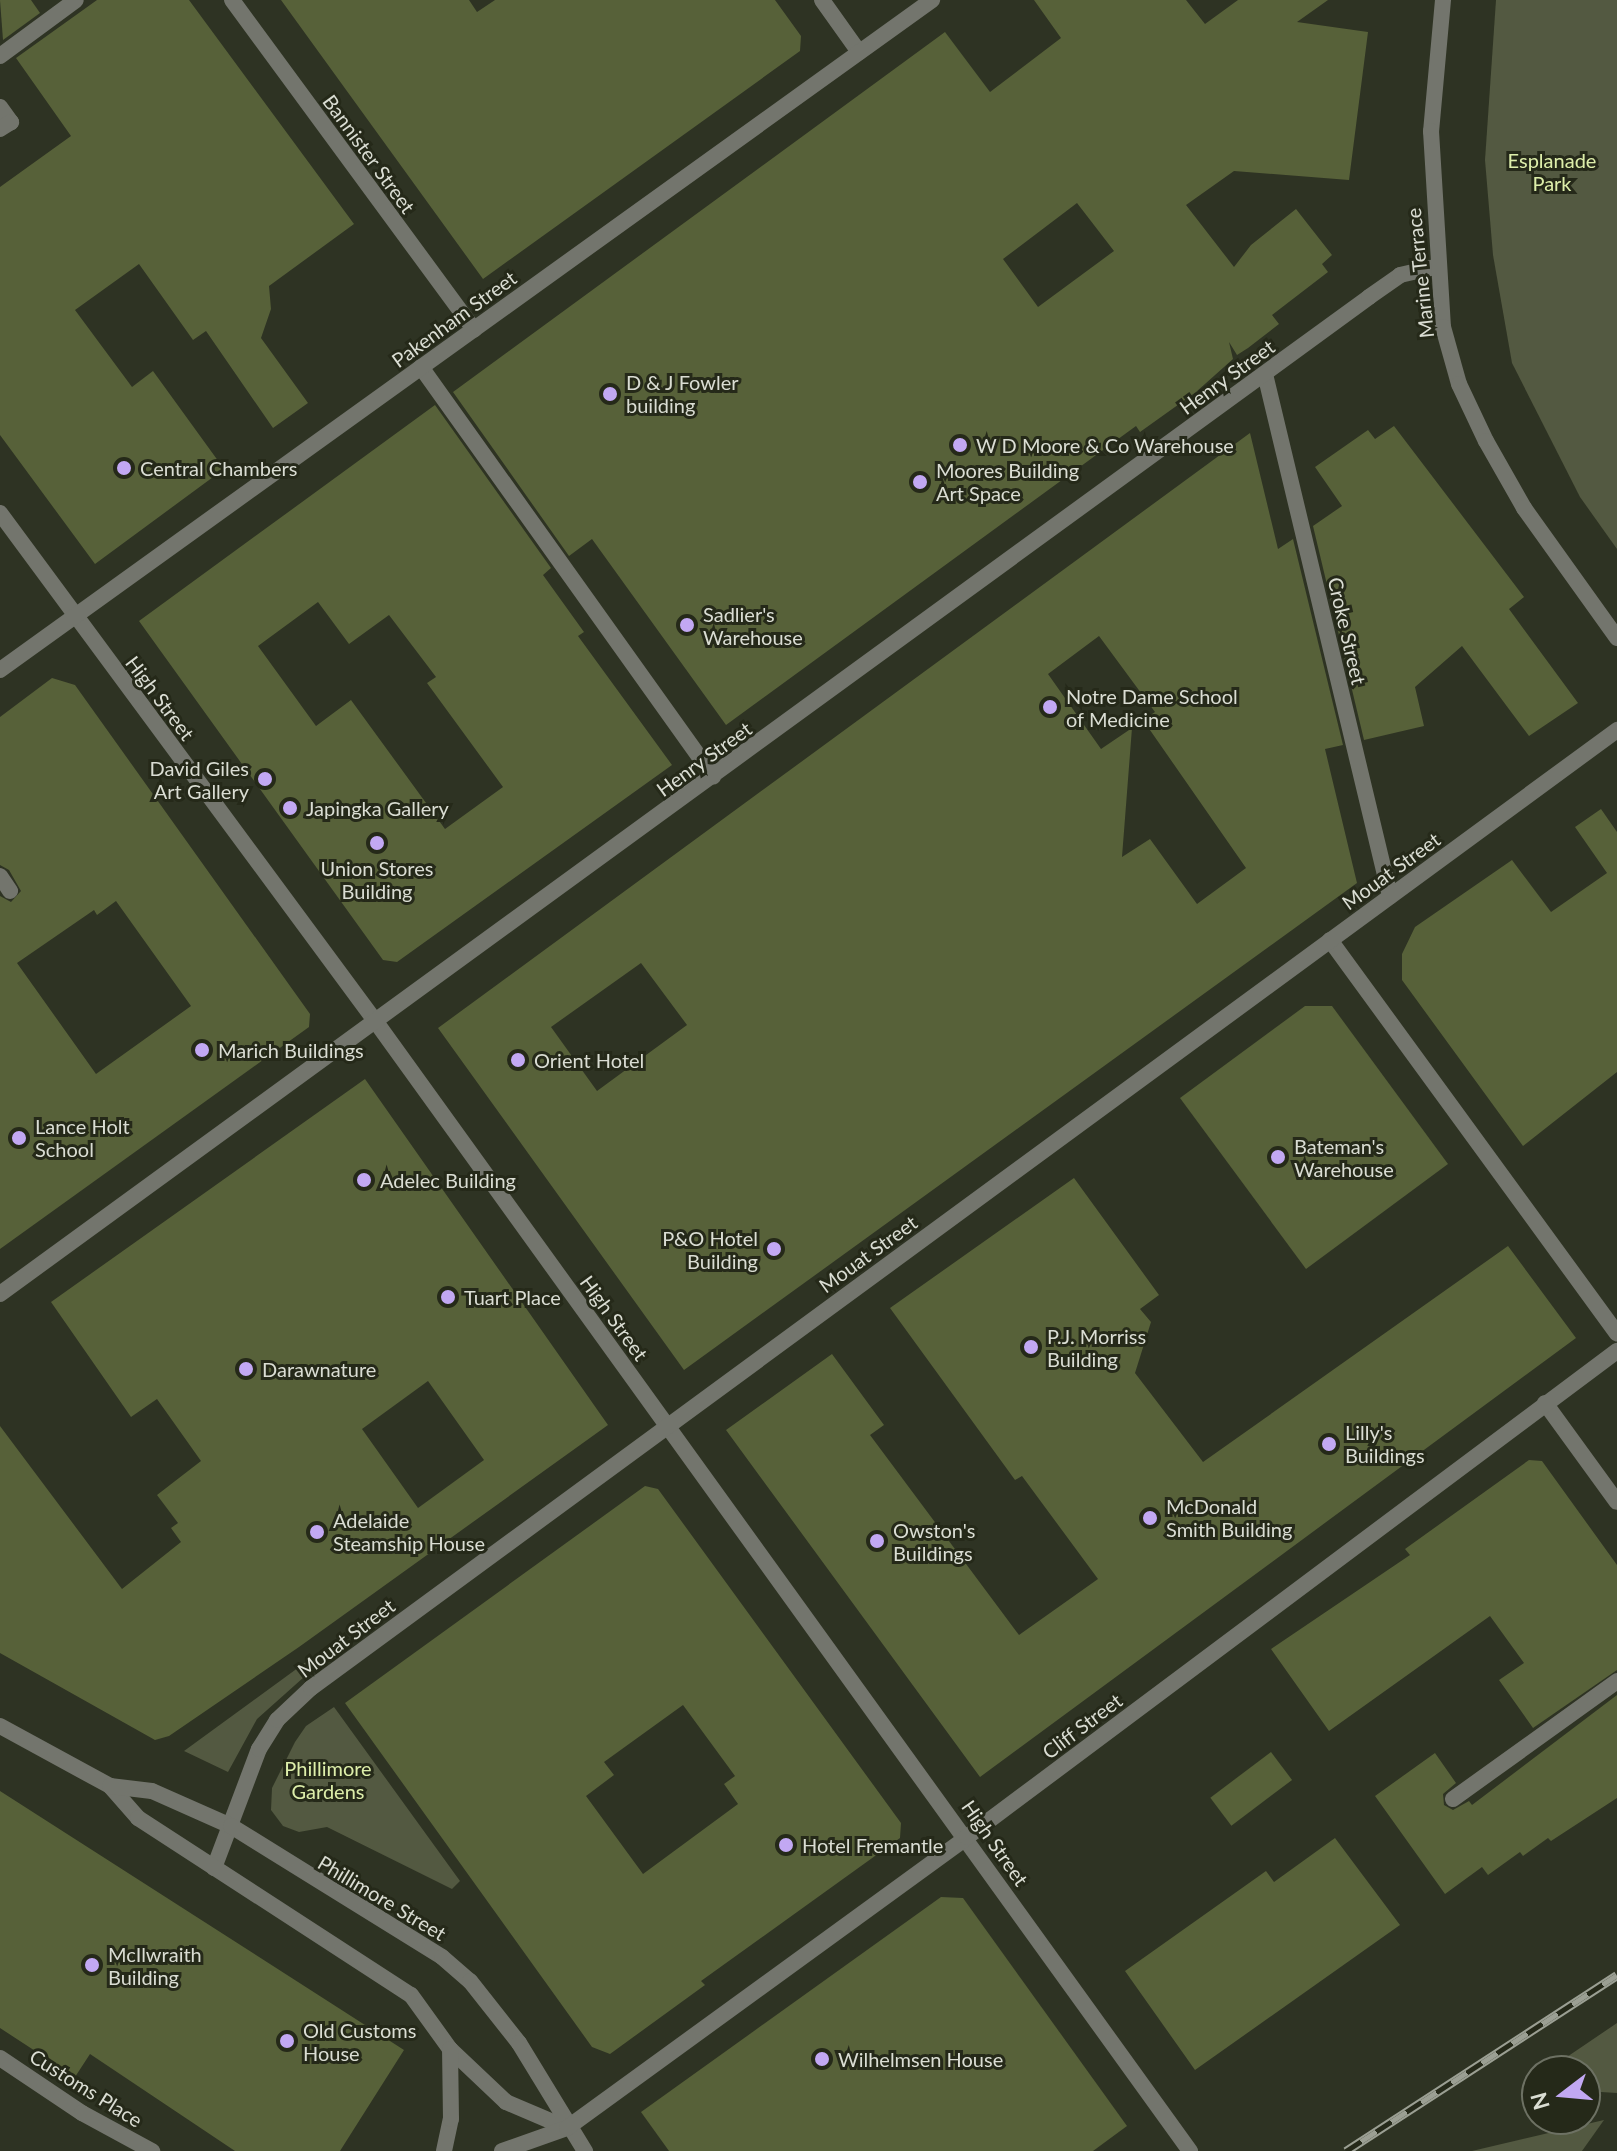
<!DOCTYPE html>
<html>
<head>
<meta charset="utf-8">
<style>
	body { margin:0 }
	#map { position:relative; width:1617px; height:2151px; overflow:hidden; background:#2e3323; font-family:Lato,sans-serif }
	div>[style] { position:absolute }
	.green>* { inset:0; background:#535941 }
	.building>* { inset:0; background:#576139; transform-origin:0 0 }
	.service>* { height:16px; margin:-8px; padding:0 8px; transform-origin:8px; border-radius:8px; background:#73756d }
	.minor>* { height:16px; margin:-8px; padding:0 8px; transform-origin:8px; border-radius:8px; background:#73756d }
	.tertiary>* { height:16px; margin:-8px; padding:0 8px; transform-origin:8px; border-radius:8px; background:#73756d }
	.rail>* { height:9px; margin-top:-4.5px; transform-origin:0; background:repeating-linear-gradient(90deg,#252919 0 18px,#9b9f93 0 36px); box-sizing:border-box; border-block:2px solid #9b9f93 }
	.dots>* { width:22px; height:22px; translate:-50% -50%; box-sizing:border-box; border:4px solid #252919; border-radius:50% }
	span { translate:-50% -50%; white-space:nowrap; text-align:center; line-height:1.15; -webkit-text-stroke:6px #252919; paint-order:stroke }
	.street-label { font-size:20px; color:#daddd3 }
	.park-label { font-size:20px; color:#dea }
	.poi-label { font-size:20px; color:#daddd3 }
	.left { translate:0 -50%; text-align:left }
	.right { translate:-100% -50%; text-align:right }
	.north { position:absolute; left:1521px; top:2055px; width:80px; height:80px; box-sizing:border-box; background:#252919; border:2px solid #6d7163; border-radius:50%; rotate:254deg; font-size:22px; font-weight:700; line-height:32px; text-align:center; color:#daddd3 }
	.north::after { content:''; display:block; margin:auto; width:28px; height:36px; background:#c2a8f3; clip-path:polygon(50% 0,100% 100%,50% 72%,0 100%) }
</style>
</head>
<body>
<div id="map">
	<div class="green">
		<i style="clip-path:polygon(1496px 0,1617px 0,1617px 549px,1580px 497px,1512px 363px,1493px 255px,1485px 160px)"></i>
		<i style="clip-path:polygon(306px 1662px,313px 1669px,257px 1719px,228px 1772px,184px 1751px)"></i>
		<i style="clip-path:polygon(334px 1707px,460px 1881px,452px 1889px,327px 1827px,299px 1832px,283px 1826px,271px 1810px,272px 1788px,295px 1742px,306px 1726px)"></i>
		<i style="clip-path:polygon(1617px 2023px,1617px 2093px,1585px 2091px,1585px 2071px,1565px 2071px,1558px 2063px)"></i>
		<i style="clip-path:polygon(1604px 2120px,1582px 2151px,1472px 2151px)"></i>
	</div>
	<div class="building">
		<i style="clip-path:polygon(0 0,31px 0,40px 13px,3px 40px)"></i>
		<i style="clip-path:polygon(97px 0,189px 0,354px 224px,269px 286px,271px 309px,261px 338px,308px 403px,273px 428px,206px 331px,193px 340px,139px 264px,75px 310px,132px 387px,153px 371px,224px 469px,95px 564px,0 435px,0 187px,71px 136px,16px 58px)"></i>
		<i style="clip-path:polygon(281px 0,469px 0,477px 12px,495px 0,775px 0,801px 36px,800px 51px,483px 279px)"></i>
		<i style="clip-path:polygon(evenodd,1034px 0,1186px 0,1205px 24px,1238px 0,1328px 0,1297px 22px,1368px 32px,1349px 180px,1234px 171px,1186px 205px,1234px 267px,1251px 245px,1296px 209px,1332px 255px,1322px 264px,1328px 272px,1272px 315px,1279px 324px,1248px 348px,1237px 355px,1229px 342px,1233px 359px,1196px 392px,1140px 432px,1136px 426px,726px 725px,592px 539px,569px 556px,453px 392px,945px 32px,990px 92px,1061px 38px,1034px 0,1077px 203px,1114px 251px,1038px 307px,1003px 259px,1077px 203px)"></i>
		<i style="clip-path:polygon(evenodd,435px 405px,551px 568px,543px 575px,584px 632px,578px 636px,672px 765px,397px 962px,383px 960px,139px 621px,435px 405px,318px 602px,349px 644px,389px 615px,436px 677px,427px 683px,503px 787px,445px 829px,351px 700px,316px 726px,258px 646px,318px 602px)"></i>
		<i style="clip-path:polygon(1394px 426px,1524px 597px,1509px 609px,1578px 703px,1529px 736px,1462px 646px,1415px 687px,1424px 726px,1364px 740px,1313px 526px,1342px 506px,1315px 467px,1368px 430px,1375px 439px)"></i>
		<i style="clip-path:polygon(evenodd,1250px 433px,1278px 549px,1293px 539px,1343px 745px,1325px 749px,1357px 883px,684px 1370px,438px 1028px,1250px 433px,1099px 636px,1155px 712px,1143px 720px,1246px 868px,1197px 904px,1150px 839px,1122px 857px,1132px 728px,1101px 749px,1048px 674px,1099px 636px,1250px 433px,641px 963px,687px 1025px,597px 1091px,551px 1027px,641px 963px)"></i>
		<i style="clip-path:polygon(evenodd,52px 678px,75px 685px,310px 1014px,309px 1027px,0 1249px,0 896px,11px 902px,21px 891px,9px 870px,0 865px,0 717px,52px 678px,116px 901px,191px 1006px,96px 1074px,17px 963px,94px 910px,97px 915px,116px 901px)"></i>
		<i style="clip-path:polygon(1601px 809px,1617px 832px,1617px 1072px,1523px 1146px,1402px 980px,1402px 954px,1415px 927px,1512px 860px,1551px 912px,1607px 873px,1575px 827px)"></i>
		<i style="clip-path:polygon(1305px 1006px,1332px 1006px,1448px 1164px,1306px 1269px,1180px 1098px)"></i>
		<i style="clip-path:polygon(evenodd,365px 1079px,608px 1425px,299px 1647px,169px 1736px,155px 1740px,0 1653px,0 1426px,122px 1589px,181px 1542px,171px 1528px,178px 1523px,157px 1495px,201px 1461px,157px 1399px,131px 1417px,51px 1302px,365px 1079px,428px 1381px,484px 1460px,418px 1508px,362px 1429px,428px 1381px)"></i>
		<i style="clip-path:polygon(1074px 1178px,1159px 1295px,1140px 1309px,1151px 1322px,1135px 1373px,1203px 1462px,1508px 1246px,1576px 1338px,980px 1777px,726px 1430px,832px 1354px,884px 1425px,870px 1435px,1019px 1635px,1098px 1579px,1022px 1476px,1015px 1480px,890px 1308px)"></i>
		<i style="clip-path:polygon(1529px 1460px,1542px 1461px,1617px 1565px,1617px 1670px,1533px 1728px,1499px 1680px,1524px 1663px,1490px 1616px,1329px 1731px,1271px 1649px,1410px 1555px,1405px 1549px)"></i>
		<i style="clip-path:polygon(evenodd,645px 1486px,658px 1489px,901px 1823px,900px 1838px,701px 1981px,705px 1985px,610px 2054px,592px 2047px,345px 1703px,645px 1486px,683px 1705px,735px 1776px,724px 1784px,738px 1804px,643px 1874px,586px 1796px,614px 1775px,604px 1762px,683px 1705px)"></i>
		<i style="clip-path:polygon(1617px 1695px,1617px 1798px,1551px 1841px,1548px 1838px,1523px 1856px,1520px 1852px,1488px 1875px,1482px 1867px,1445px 1894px,1375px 1796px,1435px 1753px,1456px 1783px,1443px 1794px,1444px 1805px,1453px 1810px,1469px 1801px,1472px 1805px)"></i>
		<i style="left:1271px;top:1752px;width:35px;height:76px;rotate:53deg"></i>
		<i style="clip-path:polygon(0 1791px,404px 2050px,340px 2151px,235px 2151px,90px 2054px,75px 2077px,0 2028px)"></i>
		<i style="clip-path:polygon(1335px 1838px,1400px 1925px,1195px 2070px,1125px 1971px,1266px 1871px,1274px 1882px)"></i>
		<i style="clip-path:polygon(941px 1897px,963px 1898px,1127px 2126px,1093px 2151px,669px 2151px,641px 2112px)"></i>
	</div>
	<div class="service">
		<i style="left:0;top:56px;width:94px;rotate:-36.4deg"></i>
		<i style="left:0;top:107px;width:19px;rotate:54deg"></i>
		<i style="left:11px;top:122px;width:13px;rotate:148deg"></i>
		<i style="left:421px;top:367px;width:503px;rotate:54.48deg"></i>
		<i style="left:0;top:876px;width:18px;rotate:56deg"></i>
		<i style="left:1453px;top:1799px;width:202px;rotate:-35.7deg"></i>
		<i style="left:0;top:2058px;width:99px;rotate:33.9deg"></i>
		<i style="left:82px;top:2113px;width:80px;rotate:28.5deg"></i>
	</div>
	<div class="minor">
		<i style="left:232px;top:0;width:409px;rotate:53.7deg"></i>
		<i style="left:822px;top:0;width:64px;rotate:54.6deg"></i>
		<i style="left:1265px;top:374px;width:537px;rotate:76.53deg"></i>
		<i style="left:0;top:513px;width:633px;rotate:53.55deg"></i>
		<i style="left:376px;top:1022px;width:1392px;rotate:54.21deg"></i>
		<i style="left:0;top:670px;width:1148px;rotate:-35.71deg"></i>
		<i style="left:1330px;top:940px;width:487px;rotate:53.9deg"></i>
		<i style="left:0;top:1294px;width:1694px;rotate:-36.06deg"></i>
		<i style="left:1369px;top:297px;width:38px;rotate:-35deg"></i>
		<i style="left:1400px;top:275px;width:37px;rotate:-13deg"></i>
		<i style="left:1545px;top:1403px;width:122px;rotate:54deg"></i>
		<i style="left:214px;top:1868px;width:127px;rotate:-69.3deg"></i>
		<i style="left:259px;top:1749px;width:34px;rotate:-58deg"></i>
		<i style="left:277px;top:1720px;width:47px;rotate:-43.3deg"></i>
		<i style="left:311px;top:1688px;width:1620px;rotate:-36.26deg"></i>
	</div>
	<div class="tertiary">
		<i style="left:1443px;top:0;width:132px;rotate:95.2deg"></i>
		<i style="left:1431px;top:131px;width:196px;rotate:86.5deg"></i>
		<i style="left:1443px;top:327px;width:59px;rotate:74.3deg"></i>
		<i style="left:1459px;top:384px;width:63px;rotate:64.7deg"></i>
		<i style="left:1486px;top:441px;width:77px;rotate:60.4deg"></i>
		<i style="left:1524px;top:508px;width:160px;rotate:54.4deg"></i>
		<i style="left:0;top:1726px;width:125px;rotate:28.6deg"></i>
		<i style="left:110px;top:1786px;width:43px;rotate:48.8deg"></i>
		<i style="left:138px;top:1818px;width:325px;rotate:33deg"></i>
		<i style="left:411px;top:1995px;width:67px;rotate:54.2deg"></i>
		<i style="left:450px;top:2049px;width:77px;rotate:43.4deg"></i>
		<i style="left:506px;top:2102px;width:66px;rotate:23.1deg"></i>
		<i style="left:110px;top:1786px;width:42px;rotate:6.8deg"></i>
		<i style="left:152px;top:1791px;width:86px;rotate:23.9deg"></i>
		<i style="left:231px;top:1826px;width:248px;rotate:31.8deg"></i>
		<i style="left:442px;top:1957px;width:37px;rotate:41deg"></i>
		<i style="left:470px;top:1981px;width:79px;rotate:51.7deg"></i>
		<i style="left:519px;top:2043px;width:127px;rotate:58.6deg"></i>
		<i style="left:444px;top:2151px;width:33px;rotate:-78deg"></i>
		<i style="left:451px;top:2119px;width:70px;rotate:-90.8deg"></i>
		<i style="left:502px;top:2151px;width:69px;rotate:-19.5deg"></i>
		<i style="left:567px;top:2128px;width:495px;rotate:-36deg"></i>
		<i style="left:967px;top:1837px;width:812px;rotate:-36.79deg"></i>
	</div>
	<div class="rail">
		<i style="left:1346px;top:2151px;width:323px;rotate:-33deg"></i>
	</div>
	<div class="dots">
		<i style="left:610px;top:394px;background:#c2a8f3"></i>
		<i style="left:960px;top:445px;background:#c2a8f3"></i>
		<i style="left:124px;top:468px;background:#c2a8f3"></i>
		<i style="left:920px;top:482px;background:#c2a8f3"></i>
		<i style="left:687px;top:625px;background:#c2a8f3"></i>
		<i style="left:1050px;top:707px;background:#c2a8f3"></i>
		<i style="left:265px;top:779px;background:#c2a8f3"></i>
		<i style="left:290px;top:808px;background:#c2a8f3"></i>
		<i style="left:377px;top:843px;background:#c2a8f3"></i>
		<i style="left:202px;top:1050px;background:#c2a8f3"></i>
		<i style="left:518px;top:1060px;background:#c2a8f3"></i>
		<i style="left:19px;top:1138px;background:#c2a8f3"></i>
		<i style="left:1278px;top:1157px;background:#c2a8f3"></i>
		<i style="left:364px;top:1180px;background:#c2a8f3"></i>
		<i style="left:774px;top:1249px;background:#c2a8f3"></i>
		<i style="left:448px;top:1297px;background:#c2a8f3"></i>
		<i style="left:1031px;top:1347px;background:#c2a8f3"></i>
		<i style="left:246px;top:1369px;background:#c2a8f3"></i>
		<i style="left:1329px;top:1444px;background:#c2a8f3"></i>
		<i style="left:1150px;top:1518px;background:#c2a8f3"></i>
		<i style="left:317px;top:1532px;background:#c2a8f3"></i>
		<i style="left:877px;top:1541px;background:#c2a8f3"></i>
		<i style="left:786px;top:1845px;background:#c2a8f3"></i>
		<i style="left:92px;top:1965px;background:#c2a8f3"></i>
		<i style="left:287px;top:2041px;background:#c2a8f3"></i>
		<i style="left:822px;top:2059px;background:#c2a8f3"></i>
	</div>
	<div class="street-label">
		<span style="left:369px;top:154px;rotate:54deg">Bannister Street</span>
		<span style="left:1420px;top:273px;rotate:-96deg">Marine Terrace</span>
		<span style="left:454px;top:319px;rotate:-36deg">Pakenham Street</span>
		<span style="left:1227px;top:377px;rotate:-36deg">Henry Street</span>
		<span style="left:1347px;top:631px;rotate:77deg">Croke Street</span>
		<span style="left:160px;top:698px;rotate:53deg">High Street</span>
		<span style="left:704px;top:759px;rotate:-36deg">Henry Street</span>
		<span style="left:1391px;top:871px;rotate:-36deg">Mouat Street</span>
		<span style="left:868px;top:1254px;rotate:-36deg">Mouat Street</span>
		<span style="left:614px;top:1318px;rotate:54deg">High Street</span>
		<span style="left:346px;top:1638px;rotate:-37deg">Mouat Street</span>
		<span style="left:1082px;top:1726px;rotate:-37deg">Cliff Street</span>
		<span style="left:995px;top:1843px;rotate:55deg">High Street</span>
		<span style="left:382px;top:1898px;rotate:31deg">Phillimore Street</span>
		<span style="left:86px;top:2088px;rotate:32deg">Customs Place</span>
	</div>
	<div class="park-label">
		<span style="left:1552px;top:172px">Esplanade<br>Park</span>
		<span style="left:328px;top:1780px">Phillimore<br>Gardens</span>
	</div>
	<div class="poi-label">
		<span class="left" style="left:626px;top:394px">D &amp; J Fowler<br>building</span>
		<span class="left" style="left:976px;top:445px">W D Moore &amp; Co Warehouse</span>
		<span class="left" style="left:140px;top:468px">Central Chambers</span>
		<span class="left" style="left:936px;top:482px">Moores Building<br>Art Space</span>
		<span class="left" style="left:703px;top:626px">Sadlier's<br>Warehouse</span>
		<span class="left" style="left:1066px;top:708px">Notre Dame School<br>of Medicine</span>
		<span class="right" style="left:249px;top:780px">David Giles<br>Art Gallery</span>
		<span class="left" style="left:306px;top:808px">Japingka Gallery</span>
		<span style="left:377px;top:880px">Union Stores<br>Building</span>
		<span class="left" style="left:218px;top:1050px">Marich Buildings</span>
		<span class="left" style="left:534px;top:1060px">Orient Hotel</span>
		<span class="left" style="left:35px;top:1138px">Lance Holt<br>School</span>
		<span class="left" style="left:1294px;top:1158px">Bateman's<br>Warehouse</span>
		<span class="left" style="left:380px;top:1180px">Adelec Building</span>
		<span class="right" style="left:758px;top:1250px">P&amp;O Hotel<br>Building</span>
		<span class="left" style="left:464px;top:1297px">Tuart Place</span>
		<span class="left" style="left:1047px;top:1348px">P.J. Morriss<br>Building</span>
		<span class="left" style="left:262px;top:1369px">Darawnature</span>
		<span class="left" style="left:1345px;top:1444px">Lilly's<br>Buildings</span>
		<span class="left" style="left:1166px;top:1518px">McDonald<br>Smith Building</span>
		<span class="left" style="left:333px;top:1532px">Adelaide<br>Steamship House</span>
		<span class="left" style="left:893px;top:1542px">Owston's<br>Buildings</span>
		<span class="left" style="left:802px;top:1845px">Hotel Fremantle</span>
		<span class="left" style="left:108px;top:1966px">McIlwraith<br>Building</span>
		<span class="left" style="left:303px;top:2042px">Old Customs<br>House</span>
		<span class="left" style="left:838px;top:2059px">Wilhelmsen House</span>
	</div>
	<div class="north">N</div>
</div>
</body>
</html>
